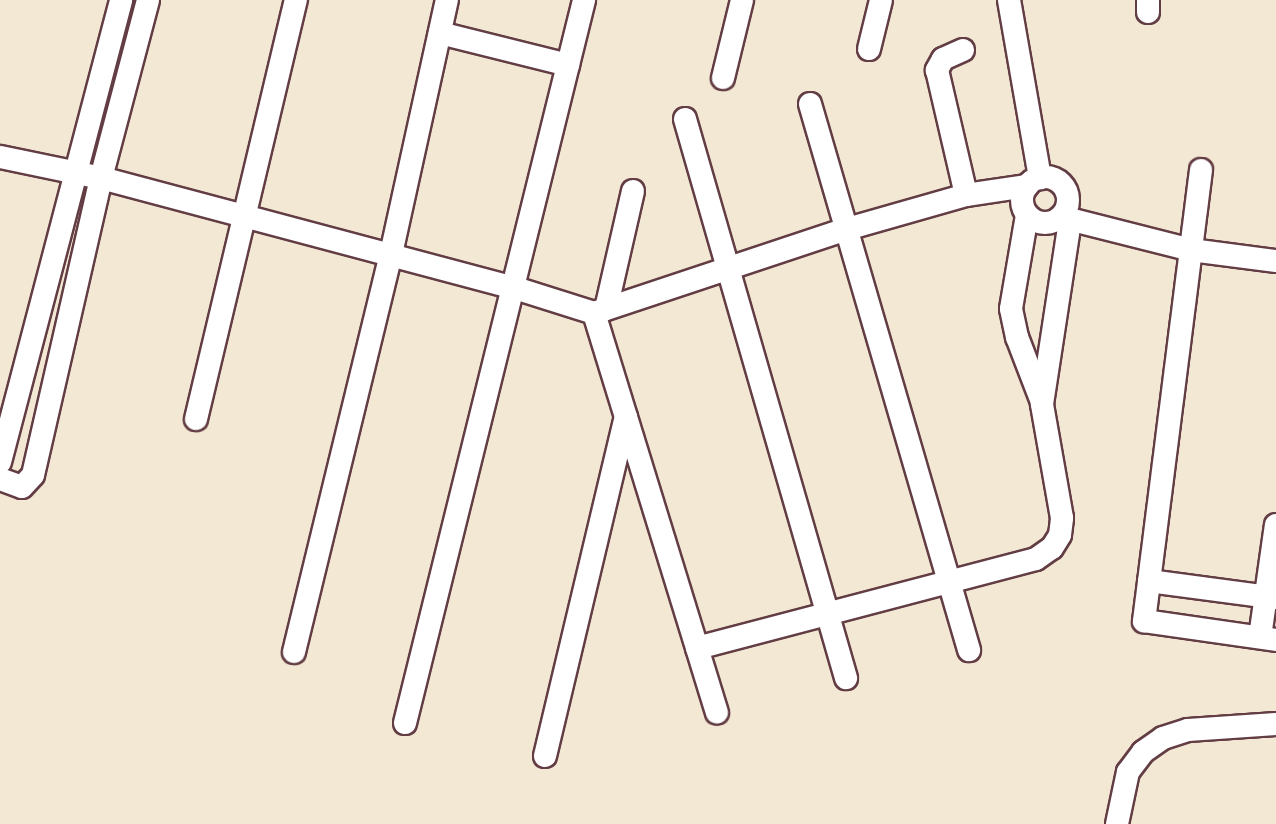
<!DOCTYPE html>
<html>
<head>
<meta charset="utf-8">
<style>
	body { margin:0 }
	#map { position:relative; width:1276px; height:824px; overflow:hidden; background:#f3e8d4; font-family:"IM FELL Great Primer",serif }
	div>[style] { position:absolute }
	.roads { filter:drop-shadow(2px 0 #633d44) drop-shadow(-2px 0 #633d44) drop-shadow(0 2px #633d44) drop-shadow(0 -2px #633d44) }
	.street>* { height:22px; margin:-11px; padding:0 11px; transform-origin:11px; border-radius:11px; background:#fff }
	.street>.ring { margin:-11px; padding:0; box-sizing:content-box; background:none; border:22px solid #fff; border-radius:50% }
	span { translate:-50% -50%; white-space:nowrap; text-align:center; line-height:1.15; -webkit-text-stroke:5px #f6f6f2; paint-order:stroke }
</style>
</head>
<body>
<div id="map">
	<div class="roads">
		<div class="street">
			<i style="left:1009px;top:0;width:181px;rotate:80.1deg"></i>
			<i style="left:1148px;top:0;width:12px;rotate:90deg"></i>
			<i style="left:440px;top:33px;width:132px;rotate:14deg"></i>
			<i style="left:869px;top:49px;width:50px;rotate:-76.2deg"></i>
			<i style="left:963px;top:50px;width:22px;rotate:156deg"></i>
			<i style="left:943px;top:59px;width:13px;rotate:119deg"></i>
			<i style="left:937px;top:70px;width:128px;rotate:76.9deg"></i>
			<i style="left:723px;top:78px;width:80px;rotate:-76.3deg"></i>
			<i style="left:810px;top:104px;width:569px;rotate:73.76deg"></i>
			<i style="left:685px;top:119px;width:582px;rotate:73.93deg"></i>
			<i style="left:0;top:157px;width:103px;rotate:11.7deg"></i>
			<i style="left:101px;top:178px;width:425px;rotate:14.9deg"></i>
			<i style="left:512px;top:287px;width:86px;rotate:17.6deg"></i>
			<i style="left:594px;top:313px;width:418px;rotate:72.9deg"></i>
			<i style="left:1201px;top:170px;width:455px;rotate:97.2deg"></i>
			<i style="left:1144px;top:621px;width:133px;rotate:8.2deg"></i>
			<i class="ring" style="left:1022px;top:177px;width:24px;height:24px"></i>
			<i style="left:1027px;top:215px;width:95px;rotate:99.7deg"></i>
			<i style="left:1011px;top:309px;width:29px;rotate:78deg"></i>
			<i style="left:1017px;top:337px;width:70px;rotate:69deg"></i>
			<i style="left:1061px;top:217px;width:134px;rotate:14.2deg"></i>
			<i style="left:1191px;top:250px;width:86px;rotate:7.4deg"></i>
			<i style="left:606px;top:309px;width:121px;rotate:-77.1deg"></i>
			<i style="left:594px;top:313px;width:267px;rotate:-18.4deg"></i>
			<i style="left:847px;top:229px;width:124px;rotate:-15.9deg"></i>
			<i style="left:966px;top:195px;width:62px;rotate:-8.4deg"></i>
			<i style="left:196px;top:419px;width:431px;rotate:-76.6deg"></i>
			<i style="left:0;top:462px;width:478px;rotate:-75.3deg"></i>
			<i style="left:0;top:479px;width:23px;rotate:20deg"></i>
			<i style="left:22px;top:487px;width:16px;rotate:-47deg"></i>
			<i style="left:33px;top:475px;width:305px;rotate:-77.1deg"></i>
			<i style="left:101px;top:178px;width:184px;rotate:-75.2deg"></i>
			<i style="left:1149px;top:581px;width:128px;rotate:7.6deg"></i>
			<i style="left:1260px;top:637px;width:113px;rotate:-81.9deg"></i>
			<i style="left:697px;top:648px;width:350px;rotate:-14.7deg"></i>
			<i style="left:1036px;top:559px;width:19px;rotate:-35deg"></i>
			<i style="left:1052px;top:548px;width:15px;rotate:-58deg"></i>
			<i style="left:1060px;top:535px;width:17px;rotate:-83deg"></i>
			<i style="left:1062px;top:518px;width:116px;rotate:-100deg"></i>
			<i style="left:1042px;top:404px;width:186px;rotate:-81.3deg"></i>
			<i style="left:294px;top:652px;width:410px;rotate:-76.3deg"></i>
			<i style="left:391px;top:254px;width:260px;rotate:-77.6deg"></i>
			<i style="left:405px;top:723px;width:745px;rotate:-76.09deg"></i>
			<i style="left:545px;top:756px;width:349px;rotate:-76.6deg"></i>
			<i style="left:1117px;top:824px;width:53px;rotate:-78.1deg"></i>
			<i style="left:1128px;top:772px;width:25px;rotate:-53deg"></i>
			<i style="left:1143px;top:752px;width:24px;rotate:-35deg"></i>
			<i style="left:1163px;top:738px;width:26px;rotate:-18deg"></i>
			<i style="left:1188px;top:730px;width:88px;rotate:-3.9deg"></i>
		</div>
	</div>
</div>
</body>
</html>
